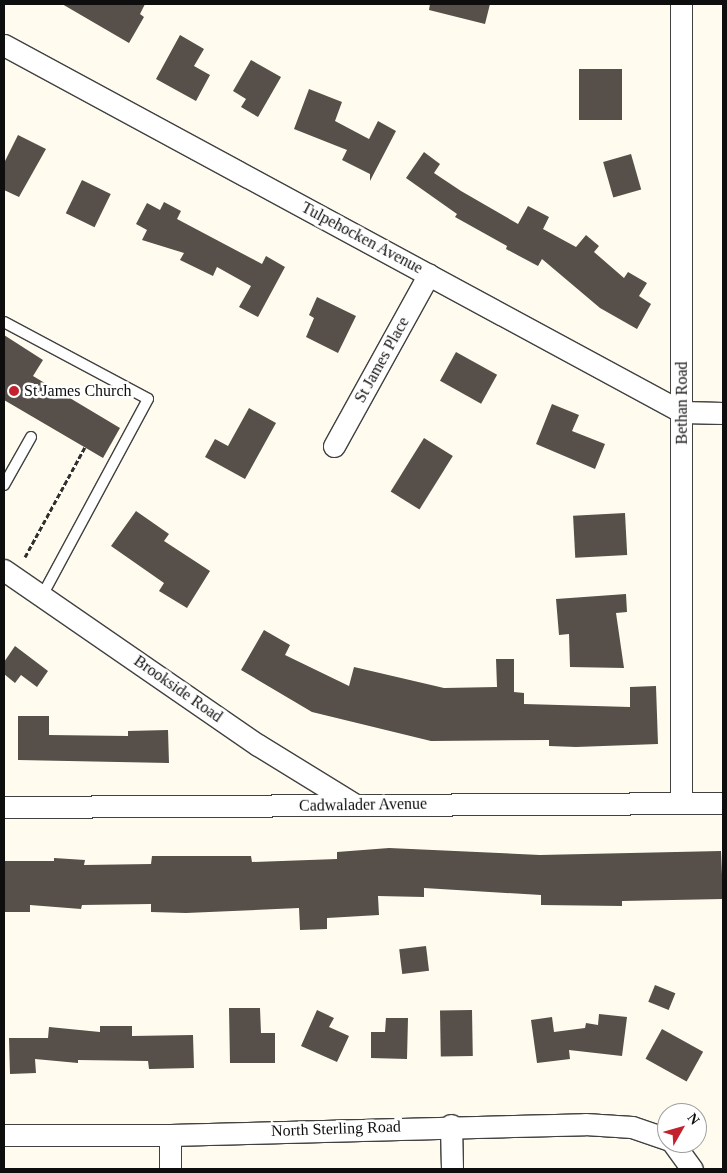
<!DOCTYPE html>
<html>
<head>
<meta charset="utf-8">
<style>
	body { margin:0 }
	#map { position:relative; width:727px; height:1173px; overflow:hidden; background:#fffcef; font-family:"Times New Roman",serif }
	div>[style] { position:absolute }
	.building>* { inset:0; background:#574f4a; transform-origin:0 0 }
	.path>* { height:3px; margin-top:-1.5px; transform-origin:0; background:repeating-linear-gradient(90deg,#303030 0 5px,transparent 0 7.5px) }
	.roads { filter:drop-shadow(1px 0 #414141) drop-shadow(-1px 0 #414141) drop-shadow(0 1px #414141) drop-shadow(0 -1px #414141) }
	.lane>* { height:10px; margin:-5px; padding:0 5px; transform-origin:5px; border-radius:5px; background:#fff }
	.street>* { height:21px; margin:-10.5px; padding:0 10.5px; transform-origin:10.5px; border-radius:10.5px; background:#fff }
	.dots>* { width:14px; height:14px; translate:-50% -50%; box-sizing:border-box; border:2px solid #fff; border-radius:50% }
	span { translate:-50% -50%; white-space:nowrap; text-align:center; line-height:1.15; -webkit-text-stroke:5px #fff; paint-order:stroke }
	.street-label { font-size:16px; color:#0e0e0e }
	.poi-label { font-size:16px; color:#0e0e0e }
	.left { translate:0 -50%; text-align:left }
	.frame { position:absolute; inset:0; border:5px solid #0e0e0e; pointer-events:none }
	.north { position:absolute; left:657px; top:1103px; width:50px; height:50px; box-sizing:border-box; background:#fff; border:1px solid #9f9f9f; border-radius:50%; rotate:52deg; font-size:14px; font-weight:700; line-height:20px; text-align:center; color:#0e0e0e }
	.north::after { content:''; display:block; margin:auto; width:18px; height:22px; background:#c2222d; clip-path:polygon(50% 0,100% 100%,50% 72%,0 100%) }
</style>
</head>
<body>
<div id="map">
	<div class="building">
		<i style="clip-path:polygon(62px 4px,145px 4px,140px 14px,144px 17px,129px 43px)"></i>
		<i style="clip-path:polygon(430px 4px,490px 4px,485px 24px,429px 10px)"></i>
		<i style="clip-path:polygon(180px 35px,204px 49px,194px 66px,210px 75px,196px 101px,156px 79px)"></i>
		<i style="clip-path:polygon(251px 60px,281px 77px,258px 117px,241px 107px,246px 99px,233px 91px)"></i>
		<i style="left:579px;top:69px;width:43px;height:51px"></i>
		<i style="clip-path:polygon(309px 89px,342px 102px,335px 121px,369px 139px,378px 121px,396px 131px,370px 181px,370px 174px,342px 160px,347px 150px,294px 129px)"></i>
		<i style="clip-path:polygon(18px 135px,46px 149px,19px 197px,4px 190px,4px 163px)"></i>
		<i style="clip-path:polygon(424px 152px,440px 164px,434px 173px,461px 191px,518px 224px,528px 206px,549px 217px,543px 229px,576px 247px,586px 235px,599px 246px,594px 252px,624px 278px,628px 272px,647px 283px,639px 296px,651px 304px,637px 329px,600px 308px,542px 259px,538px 266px,506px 249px,507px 246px,455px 217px,457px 214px,406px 178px)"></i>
		<i style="left:631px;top:154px;width:37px;height:29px;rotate:74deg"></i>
		<i style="left:82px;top:180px;width:32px;height:37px;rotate:26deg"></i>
		<i style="clip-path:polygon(164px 202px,181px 211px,177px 219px,262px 264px,266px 256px,285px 267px,258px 317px,239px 307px,251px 286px,217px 267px,213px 276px,180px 260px,184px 253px,142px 240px,147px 230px,136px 224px,147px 203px,160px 210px)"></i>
		<i style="clip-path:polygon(317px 297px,356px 316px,338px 353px,306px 337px,314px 318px,309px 315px)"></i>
		<i style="clip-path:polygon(4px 335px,43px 360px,33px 376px,120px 428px,103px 458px,4px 400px)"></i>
		<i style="left:456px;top:352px;width:47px;height:33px;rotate:29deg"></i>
		<i style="clip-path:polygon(552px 404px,579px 415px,572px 431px,605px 444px,595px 469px,536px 444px)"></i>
		<i style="clip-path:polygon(249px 408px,276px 423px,245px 479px,205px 457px,215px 439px,228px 446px)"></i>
		<i style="left:424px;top:438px;width:34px;height:63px;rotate:32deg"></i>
		<i style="clip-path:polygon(136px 511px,169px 534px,164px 541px,210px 571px,187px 608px,159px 591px,164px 583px,111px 546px)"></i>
		<i style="left:625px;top:513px;width:42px;height:52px;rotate:87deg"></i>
		<i style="clip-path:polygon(626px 594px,627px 612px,616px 613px,624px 668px,570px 667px,569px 634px,559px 635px,556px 599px)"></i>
		<i style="clip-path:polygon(264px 630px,290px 645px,285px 655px,349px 686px,354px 667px,444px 688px,497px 687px,496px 659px,514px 659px,514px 692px,524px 693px,524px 704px,630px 707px,630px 687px,656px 686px,658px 744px,576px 747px,549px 746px,549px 740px,431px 741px,312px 712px,241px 670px)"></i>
		<i style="clip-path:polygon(15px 646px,48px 671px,37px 687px,21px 675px,15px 683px,4px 674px,4px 662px)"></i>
		<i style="clip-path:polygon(18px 716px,49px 716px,49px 735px,128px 736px,128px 731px,168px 730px,169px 763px,18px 760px)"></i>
		<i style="clip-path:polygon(389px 848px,540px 855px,721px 851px,723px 899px,622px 901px,622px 906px,541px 905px,541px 895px,424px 888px,424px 897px,378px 896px,379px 915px,327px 918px,327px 929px,300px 930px,299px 908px,186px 913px,151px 912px,151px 904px,82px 905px,81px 909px,30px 905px,30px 912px,4px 912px,4px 861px,54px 861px,54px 858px,85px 860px,84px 865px,151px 864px,152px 856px,251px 856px,252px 862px,337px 859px,337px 852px)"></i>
		<i style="left:426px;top:946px;width:25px;height:27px;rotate:83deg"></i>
		<i style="left:655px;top:985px;width:22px;height:18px;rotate:22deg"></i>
		<i style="clip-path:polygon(229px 1008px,260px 1008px,261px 1033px,275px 1033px,275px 1063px,230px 1063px)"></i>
		<i style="clip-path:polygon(317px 1010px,334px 1018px,329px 1027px,349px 1036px,337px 1062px,301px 1046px)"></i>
		<i style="left:472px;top:1010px;width:46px;height:32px;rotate:89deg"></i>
		<i style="clip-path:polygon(599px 1014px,627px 1017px,622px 1056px,569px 1050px,570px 1059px,537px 1063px,531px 1020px,552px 1017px,554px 1032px,585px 1028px,586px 1023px,598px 1025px)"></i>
		<i style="clip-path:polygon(386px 1018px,408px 1018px,407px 1059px,371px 1058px,371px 1032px,385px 1032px)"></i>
		<i style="clip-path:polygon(100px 1026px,132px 1026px,132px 1036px,193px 1035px,194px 1068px,149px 1069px,148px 1061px,78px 1060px,78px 1063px,35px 1059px,36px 1073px,10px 1074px,9px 1038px,48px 1038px,49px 1027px,100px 1032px)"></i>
		<i style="left:662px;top:1029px;width:47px;height:34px;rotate:29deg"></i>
	</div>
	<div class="path">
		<i style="left:25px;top:557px;width:125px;rotate:-61.4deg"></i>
	</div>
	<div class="roads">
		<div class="lane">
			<i style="left:4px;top:322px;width:163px;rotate:28.1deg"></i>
			<i style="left:148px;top:399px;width:221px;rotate:118.3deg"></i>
			<i style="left:4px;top:485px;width:55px;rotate:-60.6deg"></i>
		</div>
		<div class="street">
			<i style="left:4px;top:45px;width:771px;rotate:28.43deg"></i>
			<i style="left:682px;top:412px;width:41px;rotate:1.4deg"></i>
			<i style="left:334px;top:446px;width:196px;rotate:-61.1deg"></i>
			<i style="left:4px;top:570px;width:308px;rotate:34.6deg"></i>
			<i style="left:258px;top:745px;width:113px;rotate:31.6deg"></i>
			<i style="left:681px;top:803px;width:799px;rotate:-90deg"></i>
			<i style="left:4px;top:807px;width:719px;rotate:-0.32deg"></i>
			<i style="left:451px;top:1125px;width:44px;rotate:88.7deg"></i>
			<i style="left:4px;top:1135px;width:166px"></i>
			<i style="left:170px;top:1135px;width:415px;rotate:-1.5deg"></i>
			<i style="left:585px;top:1124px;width:47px;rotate:3.7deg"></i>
			<i style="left:632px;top:1127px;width:37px;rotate:19deg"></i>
			<i style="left:170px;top:1135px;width:34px;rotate:90deg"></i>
			<i style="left:673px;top:1143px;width:32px;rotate:54deg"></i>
		</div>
	</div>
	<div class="dots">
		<i style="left:14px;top:391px;background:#c2222d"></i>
	</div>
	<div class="street-label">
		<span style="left:362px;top:238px;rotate:28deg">Tulpehocken Avenue</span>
		<span style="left:382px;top:360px;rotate:-61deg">St James Place</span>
		<span style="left:682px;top:403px;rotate:-90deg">Bethan Road</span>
		<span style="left:178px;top:689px;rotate:35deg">Brookside Road</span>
		<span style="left:363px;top:805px;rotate:-1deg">Cadwalader Avenue</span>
		<span style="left:336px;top:1129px;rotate:-2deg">North Sterling Road</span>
	</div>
	<div class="poi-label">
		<span class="left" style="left:24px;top:391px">St James Church</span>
	</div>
	<div class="frame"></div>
	<div class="north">N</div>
</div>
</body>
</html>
